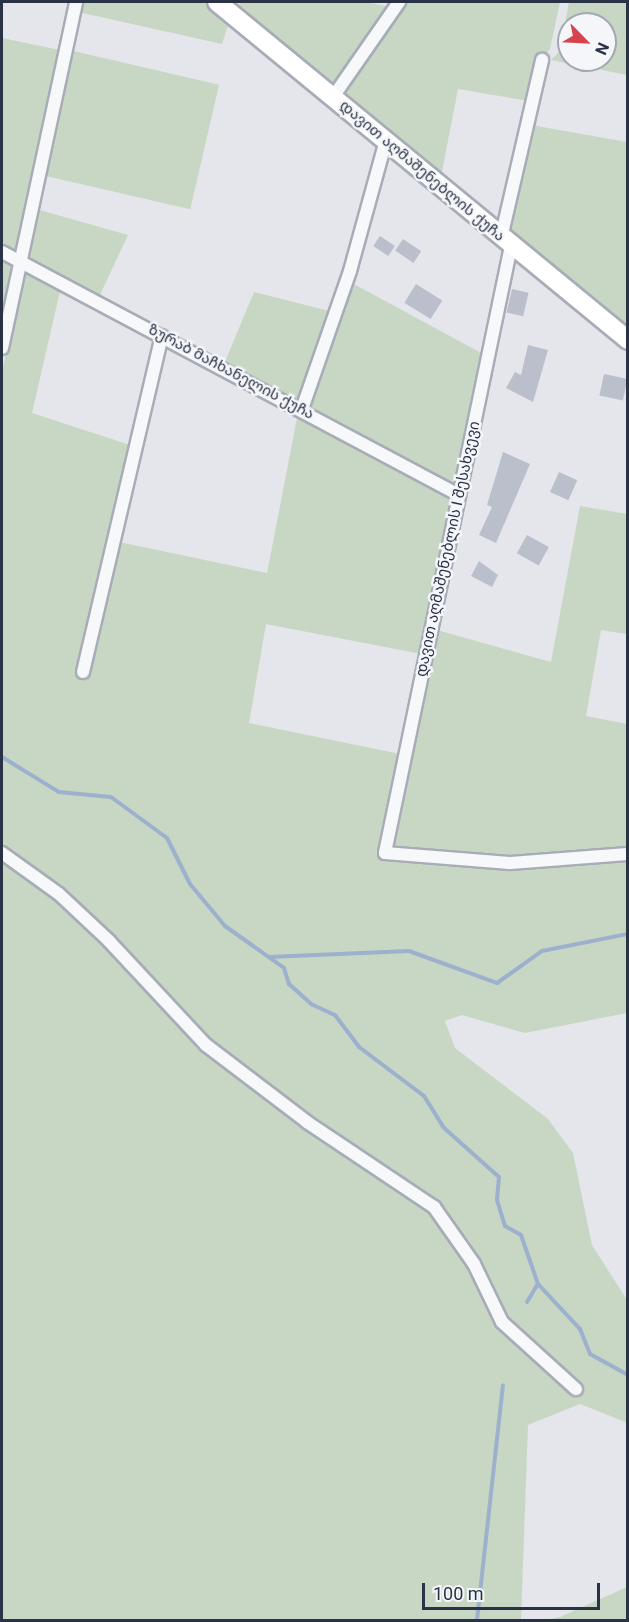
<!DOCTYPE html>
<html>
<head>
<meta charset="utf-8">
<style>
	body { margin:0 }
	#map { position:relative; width:629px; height:1622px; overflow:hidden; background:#e4e6ec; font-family:Roboto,"Noto Sans Georgian",sans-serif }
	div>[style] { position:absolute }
	.green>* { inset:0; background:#c7d7c4; transform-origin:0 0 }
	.stream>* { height:4px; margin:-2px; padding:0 2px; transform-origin:2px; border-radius:2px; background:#9db0ce }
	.building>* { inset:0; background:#babfcb; transform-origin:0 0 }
	.roads { filter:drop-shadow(2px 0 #a8acb7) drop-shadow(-2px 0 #a8acb7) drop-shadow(0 2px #a8acb7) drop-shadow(0 -2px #a8acb7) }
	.street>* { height:12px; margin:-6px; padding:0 6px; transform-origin:6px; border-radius:6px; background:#f7f8fa }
	.secondary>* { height:18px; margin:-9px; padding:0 9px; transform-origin:9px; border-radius:9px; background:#fff }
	span { translate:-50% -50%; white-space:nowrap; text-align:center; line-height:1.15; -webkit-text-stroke:5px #f4f6f9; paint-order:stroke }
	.street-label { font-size:15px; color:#2a3246 }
	.frame { position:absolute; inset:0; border:3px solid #2a3246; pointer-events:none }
	.north { position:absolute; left:557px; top:12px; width:60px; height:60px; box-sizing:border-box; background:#f4f6f9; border:2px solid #a3a8b1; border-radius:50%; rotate:114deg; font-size:16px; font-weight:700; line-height:24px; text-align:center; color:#2a3246 }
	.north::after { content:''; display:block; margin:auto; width:21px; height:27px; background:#d7434d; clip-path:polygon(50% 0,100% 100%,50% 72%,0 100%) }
	.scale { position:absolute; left:422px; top:1583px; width:178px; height:27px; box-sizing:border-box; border:3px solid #2a3246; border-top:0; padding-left:8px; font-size:18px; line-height:21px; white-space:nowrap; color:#2a3246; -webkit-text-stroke:4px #f4f6f9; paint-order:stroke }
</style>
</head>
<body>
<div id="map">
	<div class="green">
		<i style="clip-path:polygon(80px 2px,209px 2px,230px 19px,222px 44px,78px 12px)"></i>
		<i style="clip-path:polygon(240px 2px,366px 2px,394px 8px,334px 89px,238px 12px)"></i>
		<i style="clip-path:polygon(404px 2px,560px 2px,550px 49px,538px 63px,529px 101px,458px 89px,441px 177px,341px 94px)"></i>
		<i style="clip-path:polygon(evenodd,569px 2px,627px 2px,627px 75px,551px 60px,560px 51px,569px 2px,569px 24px,605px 24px,605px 60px,569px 60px,569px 24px)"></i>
		<i style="clip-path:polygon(2px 38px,60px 50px,17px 255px,2px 247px)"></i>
		<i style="left:69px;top:50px;width:154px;height:128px;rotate:13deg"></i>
		<i style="clip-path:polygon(531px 125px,627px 142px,627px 332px,507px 230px)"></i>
		<i style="clip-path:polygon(36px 209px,128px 235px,98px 299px,25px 260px)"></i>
		<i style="clip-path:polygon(2px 256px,15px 263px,5px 316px,2px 315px)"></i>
		<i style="clip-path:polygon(evenodd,24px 269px,61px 287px,32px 413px,133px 446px,79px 679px,85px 680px,119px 542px,267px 573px,298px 413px,462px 506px,437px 630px,551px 662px,580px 506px,627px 514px,627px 634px,601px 630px,586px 716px,627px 724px,627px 1013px,525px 1033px,462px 1015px,445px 1021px,455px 1048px,548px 1119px,573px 1153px,592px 1245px,627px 1300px,628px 1423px,580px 1404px,528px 1425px,521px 1620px,2px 1620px,2px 372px,24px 269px,266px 624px,421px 654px,400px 754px,249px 723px,266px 624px)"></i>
		<i style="clip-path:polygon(352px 283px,483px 354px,456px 479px,449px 482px,311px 409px,308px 404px)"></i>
		<i style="clip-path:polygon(254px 292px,333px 312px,299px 402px,224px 364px)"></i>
		<i style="clip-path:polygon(627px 1587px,627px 1620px,544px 1620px,560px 1617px)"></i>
	</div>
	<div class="stream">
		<i style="left:2px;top:757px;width:67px;rotate:31.6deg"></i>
		<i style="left:59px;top:792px;width:52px;rotate:5.5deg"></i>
		<i style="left:111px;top:797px;width:69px;rotate:36.2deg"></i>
		<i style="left:167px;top:838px;width:51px;rotate:63.4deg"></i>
		<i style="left:190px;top:884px;width:55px;rotate:50.2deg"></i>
		<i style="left:225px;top:926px;width:72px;rotate:35.4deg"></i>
		<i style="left:284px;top:968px;width:17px;rotate:73deg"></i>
		<i style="left:289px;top:984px;width:30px;rotate:42deg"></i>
		<i style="left:311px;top:1004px;width:26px;rotate:25deg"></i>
		<i style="left:335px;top:1015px;width:40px;rotate:53deg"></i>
		<i style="left:359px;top:1047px;width:81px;rotate:37deg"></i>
		<i style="left:424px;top:1096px;width:36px;rotate:58deg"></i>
		<i style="left:443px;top:1127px;width:75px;rotate:41.8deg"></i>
		<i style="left:499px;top:1177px;width:23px;rotate:95deg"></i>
		<i style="left:497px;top:1200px;width:27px;rotate:73deg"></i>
		<i style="left:505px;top:1226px;width:18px;rotate:29deg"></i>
		<i style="left:521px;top:1235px;width:52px;rotate:70.9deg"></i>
		<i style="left:538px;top:1284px;width:62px;rotate:47deg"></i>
		<i style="left:580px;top:1329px;width:27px;rotate:68deg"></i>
		<i style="left:590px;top:1354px;width:43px;rotate:28.9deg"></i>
		<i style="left:269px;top:957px;width:140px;rotate:-2.5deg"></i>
		<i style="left:409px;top:951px;width:94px;rotate:20deg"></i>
		<i style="left:497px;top:983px;width:55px;rotate:-35.4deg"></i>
		<i style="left:542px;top:951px;width:88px;rotate:-11.2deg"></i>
		<i style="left:527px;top:1302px;width:21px;rotate:-59deg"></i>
		<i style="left:477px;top:1620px;width:236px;rotate:-83.7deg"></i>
	</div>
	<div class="building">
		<i style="left:380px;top:236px;width:18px;height:12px;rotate:34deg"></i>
		<i style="left:403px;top:239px;width:22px;height:14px;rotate:34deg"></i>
		<i style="left:416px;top:284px;width:31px;height:22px;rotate:32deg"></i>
		<i style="left:512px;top:289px;width:17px;height:24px;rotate:13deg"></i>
		<i style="clip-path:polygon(528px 345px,548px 350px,533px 402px,506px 388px,515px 372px,521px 375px)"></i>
		<i style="left:604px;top:374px;width:24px;height:22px;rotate:12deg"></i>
		<i style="clip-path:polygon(503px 452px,530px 464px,496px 543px,479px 535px,492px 507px,487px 505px)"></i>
		<i style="left:559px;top:472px;width:20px;height:22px;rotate:24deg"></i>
		<i style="left:527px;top:535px;width:25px;height:21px;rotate:29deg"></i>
		<i style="clip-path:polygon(479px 561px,498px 575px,492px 587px,471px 576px)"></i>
	</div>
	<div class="roads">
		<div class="street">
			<i style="left:333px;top:97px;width:116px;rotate:-55.2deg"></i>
			<i style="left:501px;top:238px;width:183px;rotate:-77deg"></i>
			<i style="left:511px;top:246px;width:620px;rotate:101.73deg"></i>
			<i style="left:385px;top:853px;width:125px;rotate:4.6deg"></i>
			<i style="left:510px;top:863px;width:118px;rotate:-4.4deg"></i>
			<i style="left:2px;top:252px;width:518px;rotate:28deg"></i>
			<i style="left:2px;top:348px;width:354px;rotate:-77.9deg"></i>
			<i style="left:302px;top:409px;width:146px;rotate:-70.8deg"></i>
			<i style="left:350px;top:271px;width:136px;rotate:-74.6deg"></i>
			<i style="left:83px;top:672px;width:345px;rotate:-76.8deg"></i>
			<i style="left:2px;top:853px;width:70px;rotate:35.7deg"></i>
			<i style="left:59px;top:894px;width:69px;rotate:43.2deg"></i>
			<i style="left:109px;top:941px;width:142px;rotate:47deg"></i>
			<i style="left:206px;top:1045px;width:127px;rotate:37.3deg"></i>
			<i style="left:307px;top:1122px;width:153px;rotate:33.8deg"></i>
			<i style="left:434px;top:1207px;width:70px;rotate:54.9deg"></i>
			<i style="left:474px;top:1264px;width:64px;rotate:64.2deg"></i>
			<i style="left:502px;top:1322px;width:100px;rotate:42.2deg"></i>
		</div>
		<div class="secondary">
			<i style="left:217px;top:2px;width:532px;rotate:39.43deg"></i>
		</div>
	</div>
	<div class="street-label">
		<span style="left:422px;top:171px;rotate:40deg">დავით აღმაშენებლის ქუჩა</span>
		<span style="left:231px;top:372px;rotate:28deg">ზურაბ მაჩხანელის ქუჩა</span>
		<span style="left:448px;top:549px;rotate:-78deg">დავით აღმაშენებლის I შესახვევი</span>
	</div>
	<div class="frame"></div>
	<div class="north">N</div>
	<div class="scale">100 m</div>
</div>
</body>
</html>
